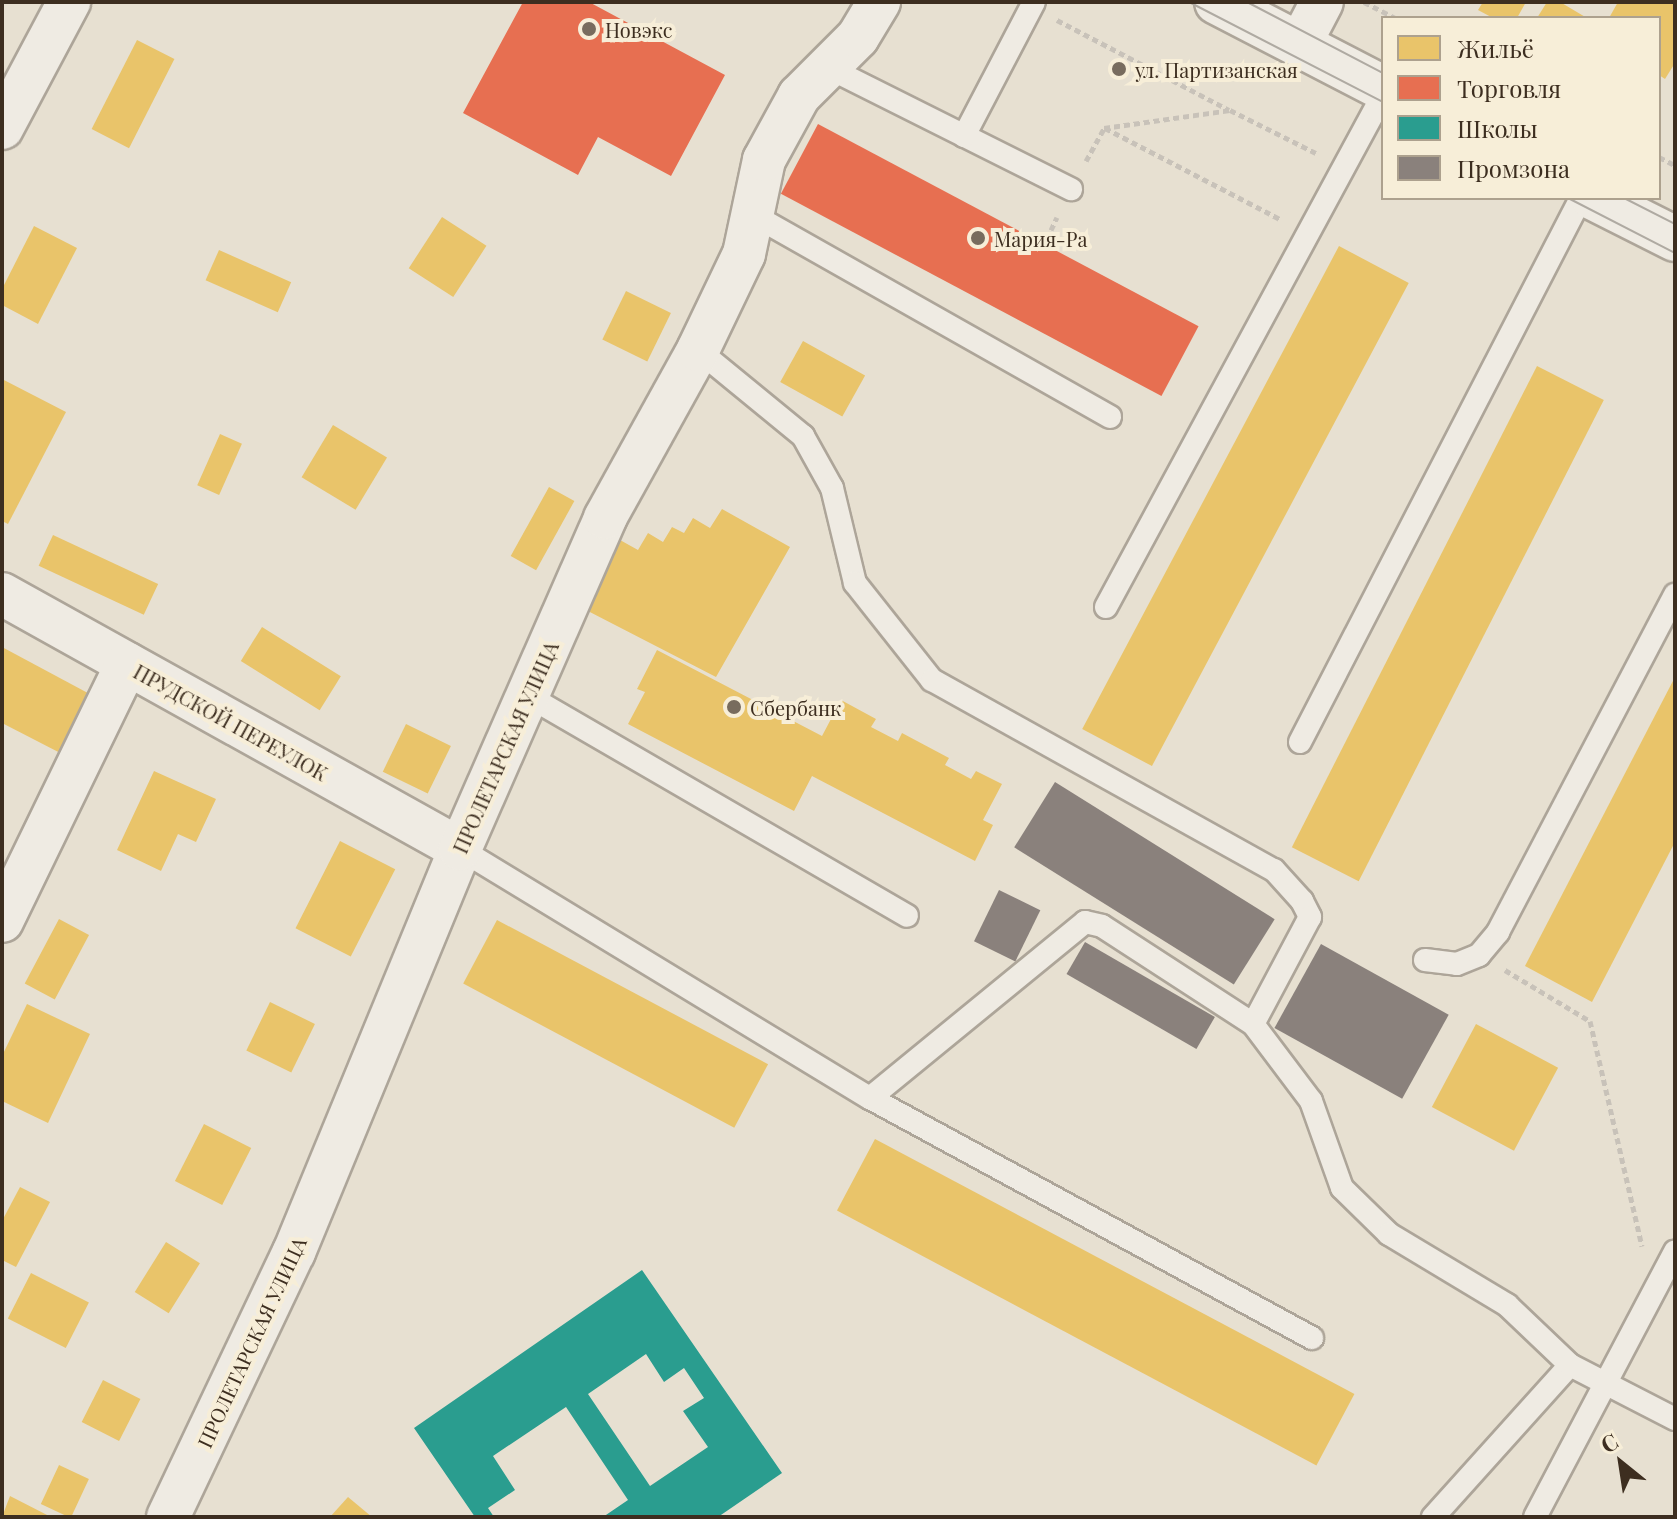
<!DOCTYPE html>
<html>
<head>
<meta charset="utf-8">
<style>
	body { margin:0 }
	#map { position:relative; width:1677px; height:1519px; overflow:hidden; background:#e7e0d1; font-family:"Playfair Display",serif }
	div>[style] { position:absolute }
	.homes>* { inset:0; background:#e9c46a; transform-origin:0 0 }
	.shops>* { inset:0; background:#e76f51; transform-origin:0 0 }
	.schools>* { inset:0; background:#2a9d8f }
	.industry>* { inset:0; background:#8a817c; transform-origin:0 0 }
	.path>* { height:5px; margin-top:-2.5px; transform-origin:0; background:repeating-linear-gradient(90deg,#c8c2b9 0 6px,transparent 0 10px) }
	.roads { filter:drop-shadow(2px 0 #ada599) drop-shadow(-2px 0 #ada599) drop-shadow(0 2px #ada599) drop-shadow(0 -2px #ada599) }
	.service>* { height:22px; margin:-11px; padding:0 11px; transform-origin:11px; border-radius:11px; background:#efebe3 }
	.minor>* { height:42px; margin:-21px; padding:0 21px; transform-origin:21px; border-radius:21px; background:#efebe3 }
	.secondary>* { height:44px; margin:-22px; padding:0 22px; transform-origin:22px; border-radius:22px; background:#efebe3 }
	.tram>* { height:2px; margin:-1px; padding:0 1px; transform-origin:1px; border-radius:1px; background:#afaaa2 }
	.dots>* { width:22px; height:22px; translate:-50% -50%; box-sizing:border-box; border:4px solid #f7eed8; border-radius:50% }
	span { translate:-50% -50%; white-space:nowrap; text-align:center; line-height:1.15; -webkit-text-stroke:8px #f7eed8; paint-order:stroke }
	.poi-label { font-size:20px; color:#3d2e20 }
	.left { translate:0 -50%; text-align:left }
	.street-label { font-size:20px; color:#3d2e20 }
	.frame { position:absolute; inset:0; border:4px solid #3d2e20; pointer-events:none }
	.legend { position:absolute; left:1381px; top:16px; width:280px; height:184px; box-sizing:border-box; background:#f7eed8; border:2px solid #ada18e; margin:0; padding:10px 14px; list-style:none; font-size:24px; color:#3d2e20 }
	.legend li { display:flex; align-items:center; gap:16px; height:40px }
	.legend b { width:40px; border:2px solid #ada18e }
	.north { position:absolute; left:1581px; top:1423px; width:80px; height:80px; -webkit-text-stroke:6px #f7eed8; paint-order:stroke; rotate:330deg; font-size:22px; font-weight:700; line-height:32px; text-align:center; color:#3d2e20 }
	.north::after { content:''; display:block; margin:auto; width:28px; height:36px; background:#3d2e20; clip-path:polygon(50% 0,100% 100%,50% 72%,0 100%) }
</style>
</head>
<body>
<div id="map">
	<div class="homes">
		<i style="clip-path:polygon(1483px 2px,1526px 2px,1517px 18px,1493px 18px,1478px 10px)"></i>
		<i style="clip-path:polygon(1547px 2px,1560px 2px,1587px 18px,1537px 18px)"></i>
		<i style="clip-path:polygon(1618px 2px,1675px 2px,1675px 63px,1665px 79px,1659px 75px,1659px 18px,1609px 18px)"></i>
		<i style="left:137px;top:40px;width:42px;height:100px;rotate:27deg"></i>
		<i style="left:442px;top:217px;width:53px;height:61px;rotate:33deg"></i>
		<i style="clip-path:polygon(34px 226px,77px 248px,38px 324px,2px 305px,2px 289px)"></i>
		<i style="left:1339px;top:246px;width:79px;height:547px;rotate:28deg"></i>
		<i style="left:219px;top:250px;width:79px;height:33px;rotate:24deg"></i>
		<i style="left:626px;top:291px;width:50px;height:54px;rotate:26deg"></i>
		<i style="left:803px;top:341px;width:71px;height:47px;rotate:29deg"></i>
		<i style="left:1537px;top:366px;width:75px;height:540px;rotate:27deg"></i>
		<i style="clip-path:polygon(2px 379px,66px 412px,8px 524px,2px 521px)"></i>
		<i style="left:333px;top:425px;width:63px;height:61px;rotate:31deg"></i>
		<i style="left:220px;top:434px;width:24px;height:56px;rotate:24deg"></i>
		<i style="left:549px;top:487px;width:29px;height:79px;rotate:29deg"></i>
		<i style="clip-path:polygon(722px 509px,790px 547px,716px 677px,584px 609px,620px 540px,638px 550px,648px 533px,663px 542px,672px 527px,684px 533px,693px 518px,710px 528px)"></i>
		<i style="left:53px;top:535px;width:116px;height:34px;rotate:25deg"></i>
		<i style="left:262px;top:627px;width:93px;height:40px;rotate:32deg"></i>
		<i style="clip-path:polygon(2px 647px,99px 699px,68px 757px,2px 723px)"></i>
		<i style="clip-path:polygon(657px 650px,822px 736px,841px 700px,876px 719px,871px 727px,898px 741px,902px 733px,949px 758px,945px 765px,971px 779px,976px 771px,1002px 784px,983px 820px,993px 825px,975px 861px,812px 776px,794px 811px,628px 724px,645px 692px,637px 689px)"></i>
		<i style="clip-path:polygon(1675px 677px,1675px 842px,1592px 1002px,1525px 966px)"></i>
		<i style="left:406px;top:724px;width:50px;height:53px;rotate:26deg"></i>
		<i style="clip-path:polygon(154px 771px,216px 799px,196px 842px,178px 834px,161px 871px,117px 850px)"></i>
		<i style="left:340px;top:841px;width:62px;height:98px;rotate:27deg"></i>
		<i style="left:59px;top:919px;width:34px;height:73px;rotate:28deg"></i>
		<i style="left:497px;top:920px;width:307px;height:72px;rotate:28deg"></i>
		<i style="left:270px;top:1002px;width:50px;height:54px;rotate:26deg"></i>
		<i style="clip-path:polygon(27px 1004px,90px 1034px,48px 1123px,2px 1101px,2px 1056px)"></i>
		<i style="left:1476px;top:1024px;width:93px;height:94px;rotate:28deg"></i>
		<i style="left:204px;top:1124px;width:53px;height:64px;rotate:27deg"></i>
		<i style="left:875px;top:1139px;width:543px;height:81px;rotate:28deg"></i>
		<i style="clip-path:polygon(20px 1187px,50px 1202px,16px 1267px,2px 1260px,2px 1221px)"></i>
		<i style="left:166px;top:1242px;width:40px;height:59px;rotate:32deg"></i>
		<i style="left:31px;top:1273px;width:65px;height:51px;rotate:27deg"></i>
		<i style="left:103px;top:1380px;width:42px;height:47px;rotate:27deg"></i>
		<i style="left:59px;top:1465px;width:33px;height:43px;rotate:25deg"></i>
		<i style="clip-path:polygon(10px 1496px,51px 1517px,2px 1517px)"></i>
		<i style="clip-path:polygon(348px 1497px,372px 1517px,330px 1517px)"></i>
	</div>
	<div class="shops">
		<i style="clip-path:polygon(523px 2px,589px 2px,725px 75px,671px 176px,598px 137px,578px 175px,463px 113px)"></i>
		<i style="left:818px;top:124px;width:431px;height:79px;rotate:28deg"></i>
	</div>
	<div class="schools">
		<i style="clip-path:polygon(evenodd,642px 1270px,782px 1473px,718px 1517px,603px 1517px,628px 1500px,566px 1407px,493px 1456px,515px 1490px,488px 1508px,494px 1517px,475px 1517px,414px 1428px,642px 1270px,646px 1354px,664px 1382px,684px 1368px,704px 1398px,683px 1411px,708px 1447px,650px 1486px,588px 1394px,646px 1354px)"></i>
	</div>
	<div class="industry">
		<i style="left:1055px;top:782px;width:259px;height:77px;rotate:32deg"></i>
		<i style="left:999px;top:890px;width:46px;height:57px;rotate:26deg"></i>
		<i style="left:1085px;top:942px;width:150px;height:37px;rotate:30deg"></i>
		<i style="left:1321px;top:944px;width:146px;height:96px;rotate:29deg"></i>
	</div>
	<div class="path">
		<i style="left:1364px;top:2px;width:35px;rotate:27deg"></i>
		<i style="left:1057px;top:20px;width:194px;rotate:27.6deg"></i>
		<i style="left:1105px;top:128px;width:197px;rotate:27.5deg"></i>
		<i style="left:1659px;top:157px;width:18px;rotate:27deg"></i>
		<i style="left:1086px;top:161px;width:38px;rotate:-61deg"></i>
		<i style="left:1104px;top:128px;width:127px;rotate:-8.1deg"></i>
		<i style="left:1230px;top:110px;width:96px;rotate:26.6deg"></i>
		<i style="left:1051px;top:230px;width:14px;rotate:-65deg"></i>
		<i style="left:1505px;top:970px;width:99px;rotate:31deg"></i>
		<i style="left:1590px;top:1021px;width:231px;rotate:77deg"></i>
	</div>
	<div class="roads">
		<div class="service">
			<i style="left:827px;top:67px;width:273px;rotate:26.6deg"></i>
			<i style="left:964px;top:136px;width:151px;rotate:-62.4deg"></i>
			<i style="left:755px;top:216px;width:408px;rotate:29.5deg"></i>
			<i style="left:698px;top:350px;width:136px;rotate:39.3deg"></i>
			<i style="left:803px;top:436px;width:60px;rotate:60.9deg"></i>
			<i style="left:832px;top:488px;width:98px;rotate:76.4deg"></i>
			<i style="left:855px;top:583px;width:124px;rotate:51.6deg"></i>
			<i style="left:932px;top:680px;width:391px;rotate:29.1deg"></i>
			<i style="left:1274px;top:870px;width:42px;rotate:47.9deg"></i>
			<i style="left:1302px;top:901px;width:18px;rotate:63deg"></i>
			<i style="left:1310px;top:917px;width:121px;rotate:118deg"></i>
			<i style="left:1253px;top:1024px;width:96px;rotate:53deg"></i>
			<i style="left:1311px;top:1101px;width:92px;rotate:70.4deg"></i>
			<i style="left:1342px;top:1188px;width:66px;rotate:44.4deg"></i>
			<i style="left:1389px;top:1234px;width:138px;rotate:31deg"></i>
			<i style="left:1507px;top:1305px;width:87px;rotate:43.6deg"></i>
			<i style="left:1570px;top:1365px;width:205px;rotate:132deg"></i>
			<i style="left:1106px;top:607px;width:582px;rotate:-61.59deg"></i>
			<i style="left:528px;top:696px;width:438px;rotate:30.1deg"></i>
			<i style="left:1300px;top:742px;width:612px;rotate:-62.68deg"></i>
			<i style="left:460px;top:849px;width:480px;rotate:31.3deg"></i>
			<i style="left:870px;top:1098px;width:503px;rotate:28.5deg"></i>
			<i style="left:1425px;top:960px;width:32px;rotate:7deg"></i>
			<i style="left:1457px;top:964px;width:24px;rotate:-22deg"></i>
			<i style="left:1479px;top:955px;width:30px;rotate:-50deg"></i>
			<i style="left:1498px;top:932px;width:381px;rotate:-62.3deg"></i>
			<i style="left:870px;top:1098px;width:278px;rotate:-39.3deg"></i>
			<i style="left:1085px;top:922px;width:17px;rotate:13deg"></i>
			<i style="left:1102px;top:926px;width:180px;rotate:33deg"></i>
			<i style="left:1570px;top:1365px;width:118px;rotate:27.2deg"></i>
			<i style="left:1535px;top:1517px;width:300px;rotate:-62.2deg"></i>
		</div>
		<div class="minor">
			<i style="left:1300px;top:44px;width:47px;rotate:-62.4deg"></i>
			<i style="left:2px;top:128px;width:143px;rotate:-62deg"></i>
			<i style="left:2px;top:594px;width:524px;rotate:29.11deg"></i>
			<i style="left:2px;top:921px;width:286px;rotate:-64.1deg"></i>
			<i style="left:168px;top:1517px;width:293px;rotate:-64.6deg"></i>
			<i style="left:294px;top:1252px;width:436px;rotate:-67.6deg"></i>
			<i style="left:460px;top:849px;width:361px;rotate:-66.3deg"></i>
			<i style="left:605px;top:518px;width:192px;rotate:-61deg"></i>
			<i style="left:698px;top:350px;width:106px;rotate:-64.4deg"></i>
			<i style="left:744px;top:254px;width:96px;rotate:-78deg"></i>
			<i style="left:764px;top:160px;width:73px;rotate:-61.3deg"></i>
			<i style="left:799px;top:96px;width:83px;rotate:-45deg"></i>
			<i style="left:858px;top:37px;width:41px;rotate:-59deg"></i>
		</div>
		<div class="secondary">
			<i style="left:1217px;top:2px;width:187px;rotate:27.4deg"></i>
			<i style="left:1594px;top:198px;width:91px;rotate:26.8deg"></i>
		</div>
	</div>
	<div class="tram">
		<i style="left:1189px;top:2px;width:218px;rotate:27.3deg"></i>
		<i style="left:1247px;top:2px;width:153px;rotate:27.6deg"></i>
		<i style="left:1568px;top:198px;width:120px;rotate:27.2deg"></i>
		<i style="left:1624px;top:198px;width:57px;rotate:27deg"></i>
	</div>
	<div class="dots">
		<i style="left:589px;top:29px;background:#786c5e"></i>
		<i style="left:1119px;top:69px;background:#786c5e"></i>
		<i style="left:978px;top:238px;background:#786c5e"></i>
		<i style="left:734px;top:707px;background:#786c5e"></i>
	</div>
	<div class="poi-label">
		<span class="left" style="left:605px;top:29px">Новэкс</span>
		<span class="left" style="left:1135px;top:69px">ул. Партизанская</span>
		<span class="left" style="left:994px;top:238px">Мария-Ра</span>
		<span class="left" style="left:750px;top:707px">Сбербанк</span>
	</div>
	<div class="street-label">
		<span style="left:231px;top:722px;rotate:29deg">ПРУДСКОЙ ПЕРЕУЛОК</span>
		<span style="left:505px;top:747px;rotate:-66deg">ПРОЛЕТАРСКАЯ УЛИЦА</span>
		<span style="left:251px;top:1342px;rotate:-65deg">ПРОЛЕТАРСКАЯ УЛИЦА</span>
	</div>
	<div class="frame"></div>
	<ul class="legend">
	<li><b style="height:22px;background:#e9c46a"></b>Жильё</li>
	<li><b style="height:22px;background:#e76f51"></b>Торговля</li>
	<li><b style="height:22px;background:#2a9d8f"></b>Школы</li>
	<li><b style="height:22px;background:#8a817c"></b>Промзона</li>
	</ul>
	<div class="north">С</div>
</div>
</body>
</html>
